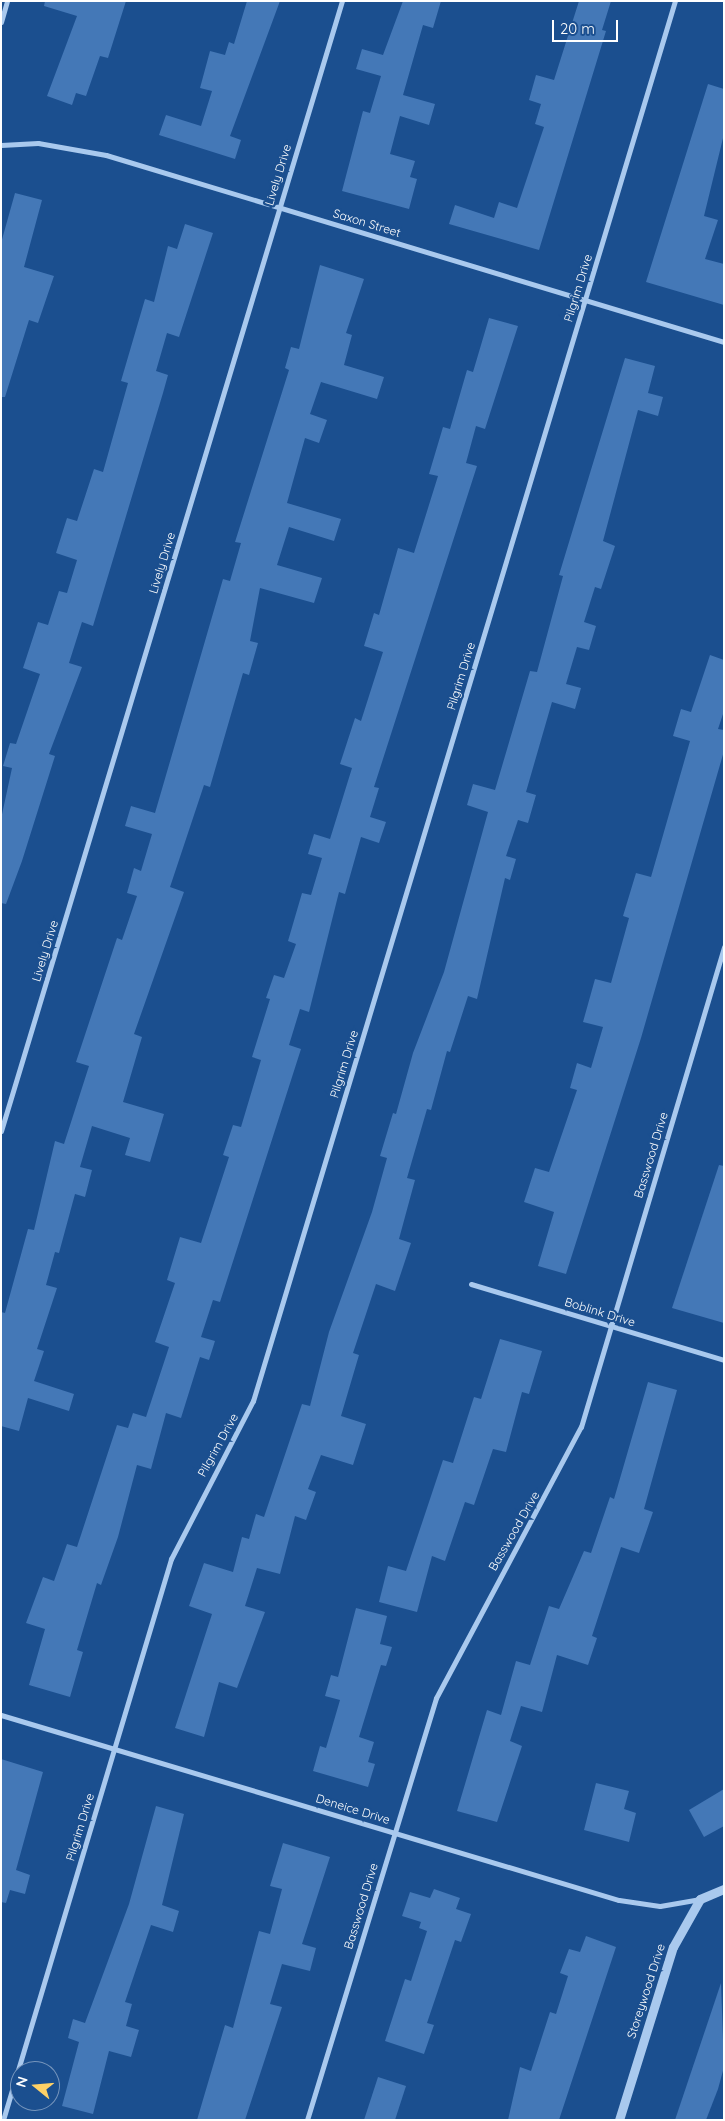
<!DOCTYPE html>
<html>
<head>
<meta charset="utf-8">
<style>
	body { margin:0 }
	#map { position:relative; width:725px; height:2121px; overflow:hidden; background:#1b4f8f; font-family:Quicksand,sans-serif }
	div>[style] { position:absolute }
	.building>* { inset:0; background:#4478b7 }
	.minor>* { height:5px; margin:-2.5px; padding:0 2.5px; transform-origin:2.5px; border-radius:2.5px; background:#a9c9ee }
	.tertiary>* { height:9px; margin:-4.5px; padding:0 4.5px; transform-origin:4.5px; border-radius:4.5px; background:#a9c9ee }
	span { translate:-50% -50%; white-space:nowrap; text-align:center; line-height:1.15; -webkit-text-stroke:4.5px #1b4f8f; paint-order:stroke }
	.street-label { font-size:12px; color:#fff }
	.frame { position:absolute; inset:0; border:2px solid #fff; pointer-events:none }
	.north { position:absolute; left:10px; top:2061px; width:50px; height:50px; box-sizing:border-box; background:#1b4f8f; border:1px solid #7695bc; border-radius:50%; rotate:287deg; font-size:14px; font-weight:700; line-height:20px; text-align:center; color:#fff }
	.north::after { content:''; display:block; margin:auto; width:18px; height:22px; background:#ffd166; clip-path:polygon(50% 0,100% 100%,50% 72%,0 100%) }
	.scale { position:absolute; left:552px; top:20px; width:66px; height:22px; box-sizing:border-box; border:2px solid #fff; border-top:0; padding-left:6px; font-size:15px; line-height:18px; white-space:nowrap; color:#fff; -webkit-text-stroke:4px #1b4f8f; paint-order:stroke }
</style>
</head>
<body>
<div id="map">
	<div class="building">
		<i style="clip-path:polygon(45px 1px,126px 1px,108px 58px,100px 56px,86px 96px,76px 93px,72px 105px,47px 96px,77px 16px,44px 6px)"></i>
		<i style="clip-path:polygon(247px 1px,280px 1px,230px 136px,241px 140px,235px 159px,159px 135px,166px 115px,201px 126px,212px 91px,200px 88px,210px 51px,225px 55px,229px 42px,234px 44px)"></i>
		<i style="clip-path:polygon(403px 1px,441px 1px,433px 28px,423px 25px,403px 95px,435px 104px,429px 125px,400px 116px,390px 154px,415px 161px,410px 177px,417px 179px,409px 209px,342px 191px,363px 111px,370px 113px,381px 76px,356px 69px,362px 49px,383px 55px)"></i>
		<i style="clip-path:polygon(579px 1px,611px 1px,602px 30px,606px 31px,539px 250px,449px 224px,455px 205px,494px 218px,499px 202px,517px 208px,544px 127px,535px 124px,541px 104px,529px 100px,536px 75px,554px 80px)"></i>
		<i style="clip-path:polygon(708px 84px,724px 89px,724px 134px,704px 216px,718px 220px,705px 259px,724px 264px,724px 305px,646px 282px)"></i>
		<i style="clip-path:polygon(15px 193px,42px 200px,24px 267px,54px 276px,38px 323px,29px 320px,5px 397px,1px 397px,1px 243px)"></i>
		<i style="clip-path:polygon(185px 224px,213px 233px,179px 337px,167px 333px,156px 371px,168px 375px,163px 393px,93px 626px,82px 622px,69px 663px,82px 667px,49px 754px,55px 756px,22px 861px,6px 904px,1px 903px,1px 819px,12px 768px,3px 766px,10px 743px,16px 744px,40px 674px,23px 668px,38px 622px,48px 625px,59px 591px,67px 593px,77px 560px,56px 553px,67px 518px,77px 521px,94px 469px,103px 472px,128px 383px,121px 381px,145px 299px,154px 302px,168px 246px,177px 249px)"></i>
		<i style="clip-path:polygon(320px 265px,364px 279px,346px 333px,352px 335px,344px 365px,384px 377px,377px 399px,321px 382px,310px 414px,327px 420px,319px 443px,305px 438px,287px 503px,341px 519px,334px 541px,289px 527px,277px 565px,322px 578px,314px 603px,260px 588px,250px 641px,258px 643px,249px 675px,243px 673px,210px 787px,204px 785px,170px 887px,184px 892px,134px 1034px,142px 1037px,123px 1102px,164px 1114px,150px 1162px,125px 1155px,130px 1138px,92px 1126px,80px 1167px,92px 1170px,85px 1197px,75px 1194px,59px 1253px,55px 1252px,46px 1285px,57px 1288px,37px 1349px,44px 1351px,34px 1381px,74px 1394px,69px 1411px,28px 1398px,19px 1431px,1px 1426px,1px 1312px,5px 1313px,28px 1229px,34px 1230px,55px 1141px,64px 1144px,89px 1066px,76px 1062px,117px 938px,122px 940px,137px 896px,127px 893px,134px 868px,141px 871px,152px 834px,125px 826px,131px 806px,155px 813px,223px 579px,230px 581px,241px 543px,235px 542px,289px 370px,285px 368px,291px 347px,299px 349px)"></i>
		<i style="clip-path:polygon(489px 318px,518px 326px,485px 429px,476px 426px,466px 463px,477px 466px,374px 787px,379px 788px,370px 817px,386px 822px,379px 843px,361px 837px,345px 894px,339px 892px,309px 1012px,300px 1009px,289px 1045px,301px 1049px,220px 1302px,213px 1300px,201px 1337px,215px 1341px,209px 1360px,200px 1357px,181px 1418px,166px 1413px,151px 1469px,137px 1465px,118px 1537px,101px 1585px,97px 1583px,77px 1650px,83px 1652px,70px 1697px,29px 1685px,45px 1629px,26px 1623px,43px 1577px,54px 1581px,67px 1544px,77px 1547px,117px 1425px,128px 1428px,133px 1413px,146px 1417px,169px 1347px,155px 1342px,175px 1283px,167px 1280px,180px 1237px,201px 1243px,229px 1157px,223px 1155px,233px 1125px,241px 1127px,261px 1060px,252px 1057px,270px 999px,266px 998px,274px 975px,284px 978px,296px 944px,288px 941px,302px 893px,311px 895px,322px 858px,308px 854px,314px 834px,330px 839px,352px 768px,340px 764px,355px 718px,361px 721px,383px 652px,364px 646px,374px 613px,379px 615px,398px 548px,414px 553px,438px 476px,429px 474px,443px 427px,450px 429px,467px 370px,473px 372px)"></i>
		<i style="clip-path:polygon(625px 358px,655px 366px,648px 393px,663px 397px,658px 416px,638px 410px,603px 541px,615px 546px,601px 589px,595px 587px,584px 622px,596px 626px,589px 650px,577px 647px,566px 684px,581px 688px,575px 709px,552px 702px,526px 792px,536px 795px,528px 823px,518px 820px,506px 856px,516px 859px,510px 880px,505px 878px,477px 999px,468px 996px,450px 1052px,447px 1051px,431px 1110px,427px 1109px,407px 1178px,415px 1180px,399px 1239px,411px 1243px,395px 1291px,376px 1284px,353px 1353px,359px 1355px,341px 1416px,366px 1424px,353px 1465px,321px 1455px,308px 1489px,316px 1492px,306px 1520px,295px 1516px,280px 1574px,257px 1568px,245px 1606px,265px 1612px,237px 1688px,219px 1682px,204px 1737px,175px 1728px,212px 1614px,189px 1606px,204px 1563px,233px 1572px,242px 1537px,249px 1539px,256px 1514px,264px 1517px,302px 1404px,310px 1406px,329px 1332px,372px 1212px,387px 1158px,380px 1156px,393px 1113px,396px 1114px,413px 1053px,444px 972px,488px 812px,467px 805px,473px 784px,495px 790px,530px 671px,537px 672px,563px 576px,559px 575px)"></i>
		<i style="clip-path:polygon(710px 655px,724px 660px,724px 711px,718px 729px,724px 730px,724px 751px,641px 1038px,566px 1274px,538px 1266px,554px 1212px,524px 1202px,535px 1168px,549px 1172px,577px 1090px,570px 1088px,577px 1063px,591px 1068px,603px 1027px,583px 1022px,595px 979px,611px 983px,629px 918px,623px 916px,636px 873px,651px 877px,690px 741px,673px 736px,681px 709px,691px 712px)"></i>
		<i style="clip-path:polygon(719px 1165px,724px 1166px,724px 1323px,672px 1308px)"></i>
		<i style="clip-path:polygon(500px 1339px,542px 1351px,529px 1394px,522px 1392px,506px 1452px,493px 1449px,474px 1505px,465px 1502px,445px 1561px,432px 1556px,417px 1612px,379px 1602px,388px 1566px,406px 1571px,443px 1460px,453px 1463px,474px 1397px,481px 1399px)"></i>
		<i style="clip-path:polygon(648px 1382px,677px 1390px,644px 1509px,653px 1512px,639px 1553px,621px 1547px,592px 1636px,597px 1638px,588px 1665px,557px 1655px,542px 1712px,521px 1706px,510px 1741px,522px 1746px,497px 1822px,457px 1811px,487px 1710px,501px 1715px,516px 1661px,530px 1665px,549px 1606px,559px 1609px,584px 1551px,591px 1553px,610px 1497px,614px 1499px)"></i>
		<i style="clip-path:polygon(356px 1608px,387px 1616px,380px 1644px,392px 1647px,386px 1666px,381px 1665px,359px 1737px,374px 1742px,368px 1762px,375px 1764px,368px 1787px,313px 1771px,320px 1746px,326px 1748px,340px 1700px,325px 1696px,331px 1675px,338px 1677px)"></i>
		<i style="clip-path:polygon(1px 1759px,43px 1772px,16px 1870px,30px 1875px,25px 1894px,10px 1890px,6px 1903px,1px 1902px)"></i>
		<i style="clip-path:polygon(596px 1783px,629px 1791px,624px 1809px,636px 1813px,629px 1842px,584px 1830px)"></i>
		<i style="clip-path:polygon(724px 1789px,724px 1826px,704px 1837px,689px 1810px)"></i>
		<i style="clip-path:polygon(156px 1806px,184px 1814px,162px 1905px,179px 1911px,173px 1932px,151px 1925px,125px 2002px,132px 2004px,126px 2026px,139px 2030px,131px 2057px,109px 2051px,93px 2114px,62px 2106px,79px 2042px,68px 2038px,73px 2019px,85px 2023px,129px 1904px)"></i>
		<i style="clip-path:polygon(283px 1843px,330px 1857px,302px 1944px,316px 1948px,310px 1971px,282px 1964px,270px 2004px,282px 2007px,245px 2120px,197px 2120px,225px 2025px,233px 2028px,259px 1931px,270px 1934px,282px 1889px,270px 1886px)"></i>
		<i style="clip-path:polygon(434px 1889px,460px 1898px,456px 1909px,471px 1914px,461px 1942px,455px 1940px,427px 2023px,434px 2025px,424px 2054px,385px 2041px,405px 1979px,411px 1981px,427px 1931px,419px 1928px,421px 1922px,402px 1916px,410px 1892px,430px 1898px)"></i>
		<i style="clip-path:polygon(586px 1936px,616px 1947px,559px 2120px,508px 2120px,520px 2067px,531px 2071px,550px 2012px,556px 2014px,568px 1976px,560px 1973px,569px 1949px,580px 1952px)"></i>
		<i style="clip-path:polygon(721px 1983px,724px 2067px,718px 2089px,706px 2120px,675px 2120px)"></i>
		<i style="clip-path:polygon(378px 2077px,406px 2086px,395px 2120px,364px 2120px)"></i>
	</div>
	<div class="minor">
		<i style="left:1px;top:22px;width:22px;rotate:-74deg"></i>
		<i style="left:1px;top:145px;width:37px;rotate:-3deg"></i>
		<i style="left:38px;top:143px;width:69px;rotate:10deg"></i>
		<i style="left:106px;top:155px;width:646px;rotate:16.84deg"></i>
		<i style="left:1px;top:1131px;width:1180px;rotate:-73.21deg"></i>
		<i style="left:471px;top:1284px;width:264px;rotate:16.7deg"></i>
		<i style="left:1px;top:1715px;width:645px;rotate:16.67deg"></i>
		<i style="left:619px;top:1900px;width:41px;rotate:8.3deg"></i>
		<i style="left:660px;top:1906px;width:41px;rotate:-9.9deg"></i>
		<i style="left:3px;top:2120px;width:586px;rotate:-73.33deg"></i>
		<i style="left:171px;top:1559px;width:178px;rotate:-62.6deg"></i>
		<i style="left:253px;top:1401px;width:1462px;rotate:-73.23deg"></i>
		<i style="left:307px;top:2120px;width:441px;rotate:-73deg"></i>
		<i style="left:436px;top:1698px;width:307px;rotate:-61.9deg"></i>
		<i style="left:581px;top:1427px;width:501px;rotate:-73.41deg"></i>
	</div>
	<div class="tertiary">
		<i style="left:619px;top:2120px;width:181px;rotate:-72.7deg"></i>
		<i style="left:673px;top:1947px;width:55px;rotate:-60.6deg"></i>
		<i style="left:700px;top:1899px;width:26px;rotate:-23deg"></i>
	</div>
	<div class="street-label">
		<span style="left:278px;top:175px;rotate:-73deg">Lively Drive</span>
		<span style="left:367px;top:223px;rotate:17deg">Saxon Street</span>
		<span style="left:578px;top:288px;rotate:-73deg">Pilgrim Drive</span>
		<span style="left:162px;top:563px;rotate:-73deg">Lively Drive</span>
		<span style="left:461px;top:676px;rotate:-73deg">Pilgrim Drive</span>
		<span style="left:45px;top:951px;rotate:-73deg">Lively Drive</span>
		<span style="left:344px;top:1064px;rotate:-73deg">Pilgrim Drive</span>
		<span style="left:651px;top:1155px;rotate:-73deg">Basswood Drive</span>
		<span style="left:600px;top:1312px;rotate:17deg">Boblink Drive</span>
		<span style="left:218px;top:1445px;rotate:-61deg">Pilgrim Drive</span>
		<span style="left:514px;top:1531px;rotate:-60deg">Basswood Drive</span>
		<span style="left:353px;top:1809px;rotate:17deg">Deneice Drive</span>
		<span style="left:80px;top:1827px;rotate:-73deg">Pilgrim Drive</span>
		<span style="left:361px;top:1906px;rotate:-73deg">Basswood Drive</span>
		<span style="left:646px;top:1991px;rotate:-72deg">Storeywood Drive</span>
	</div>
	<div class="frame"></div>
	<div class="north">N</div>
	<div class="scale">20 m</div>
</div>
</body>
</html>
